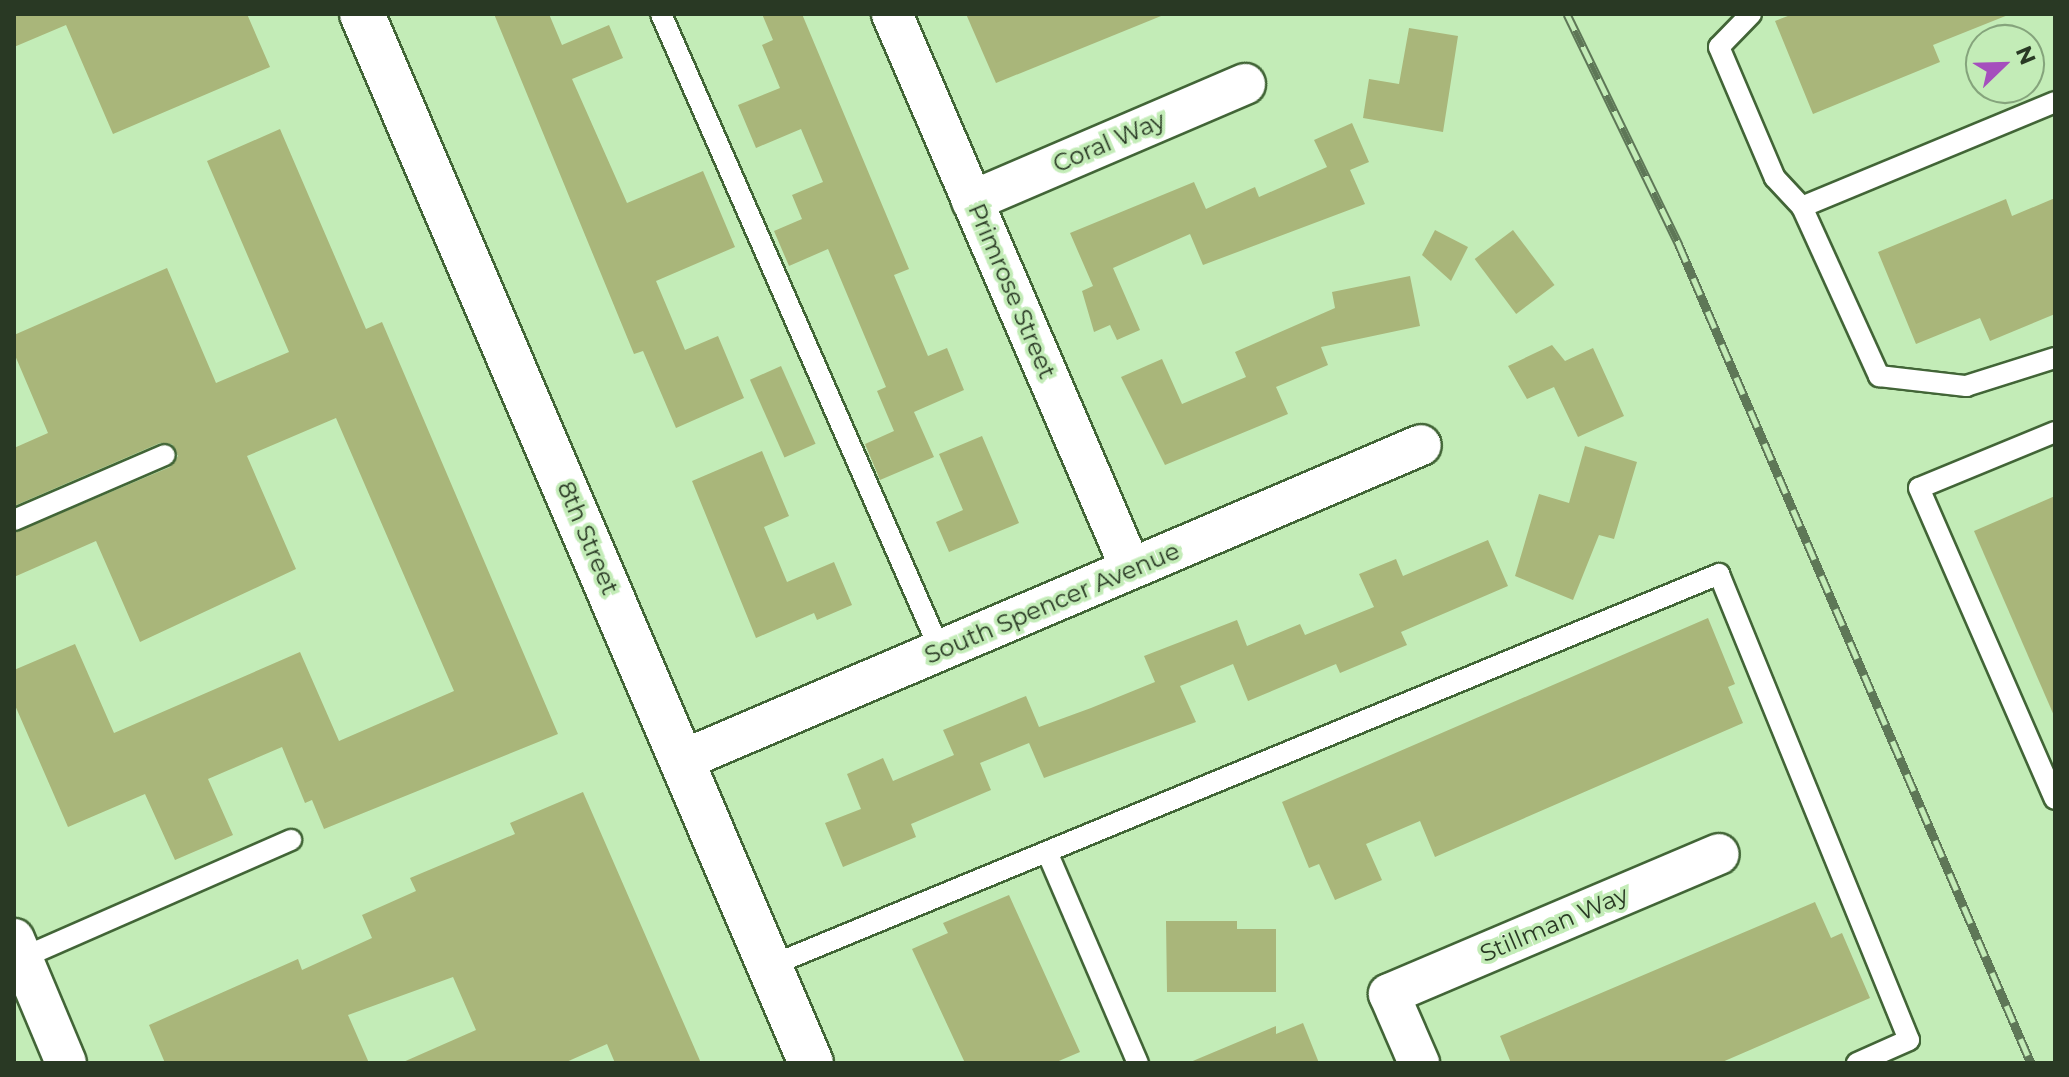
<!DOCTYPE html>
<html>
<head>
<meta charset="utf-8">
<style>
	body { margin:0 }
	#map { position:relative; width:2069px; height:1077px; overflow:hidden; background:#c3ecb7; font-family:Montserrat,sans-serif }
	div>[style] { position:absolute }
	.building>* { inset:0; background:#a9b67a; transform-origin:0 0 }
	.roads { filter:drop-shadow(2px 0 #426537) drop-shadow(-2px 0 #426537) drop-shadow(0 2px #426537) drop-shadow(0 -2px #426537) }
	.lane>* { height:20px; margin:-10px; padding:0 10px; transform-origin:10px; border-radius:10px; background:#fff }
	.street>* { height:40px; margin:-20px; padding:0 20px; transform-origin:20px; border-radius:20px; background:#fff }
	.secondary>* { height:44px; margin:-22px; padding:0 22px; transform-origin:22px; border-radius:22px; background:#fff }
	.rail>* { height:9px; margin-top:-4.5px; transform-origin:0; background:repeating-linear-gradient(90deg,#c3ecb7 0 18px,#5e7757 0 36px); box-sizing:border-box; border-block:2px solid #5e7757 }
	span { translate:-50% -50%; white-space:nowrap; text-align:center; line-height:1.15; -webkit-text-stroke:7px #c3ecb7; paint-order:stroke }
	.street-label { font-size:24px; color:#293924 }
	.frame { position:absolute; inset:0; border:16px solid #293924; pointer-events:none }
	.north { position:absolute; left:1965px; top:24px; width:80px; height:80px; box-sizing:border-box; background:#c3ecb7; border:2px solid #85a47c; border-radius:50%; rotate:67deg; font-size:22px; font-weight:700; line-height:32px; text-align:center; color:#293924 }
	.north::after { content:''; display:block; margin:auto; width:28px; height:36px; background:#a54fbd; clip-path:polygon(50% 0,100% 100%,50% 72%,0 100%) }
</style>
</head>
<body>
<div id="map">
	<div class="building">
		<i style="clip-path:polygon(14px 14px,247px 14px,270px 67px,113px 134px,66px 25px,14px 47px)"></i>
		<i style="clip-path:polygon(494px 14px,549px 14px,562px 45px,609px 25px,623px 58px,572px 79px,627px 203px,703px 171px,735px 247px,656px 281px,685px 350px,718px 336px,744px 398px,676px 428px,643px 351px,634px 354px)"></i>
		<i style="clip-path:polygon(762px 14px,802px 14px,909px 269px,894px 275px,928px 356px,947px 348px,964px 390px,914px 412px,934px 457px,880px 480px,865px 444px,894px 431px,877px 391px,886px 387px,828px 249px,789px 266px,774px 231px,802px 219px,792px 195px,823px 182px,801px 129px,756px 148px,738px 105px,780px 88px,762px 45px,773px 40px)"></i>
		<i style="clip-path:polygon(966px 14px,1166px 14px,996px 83px)"></i>
		<i style="clip-path:polygon(1793px 14px,2007px 14px,2008px 15px,1933px 45px,1940px 62px,1813px 114px,1775px 21px)"></i>
		<i style="clip-path:polygon(1409px 28px,1458px 36px,1443px 132px,1363px 118px,1369px 79px,1399px 84px)"></i>
		<i style="clip-path:polygon(1352px 123px,1369px 162px,1350px 170px,1365px 204px,1203px 265px,1190px 234px,1113px 268px,1140px 330px,1117px 340px,1110px 325px,1094px 332px,1082px 291px,1093px 286px,1070px 233px,1194px 182px,1206px 209px,1255px 187px,1259px 197px,1327px 167px,1314px 140px)"></i>
		<i style="clip-path:polygon(280px 129px,366px 329px,382px 322px,558px 734px,324px 829px,312px 800px,305px 803px,282px 747px,208px 779px,233px 835px,175px 860px,145px 794px,68px 827px,14px 703px,14px 670px,75px 644px,114px 733px,300px 652px,339px 741px,454px 691px,336px 418px,247px 456px,296px 569px,140px 642px,96px 541px,14px 577px,14px 533px,170px 467px,178px 456px,172px 444px,160px 443px,14px 506px,14px 448px,48px 433px,14px 353px,14px 335px,167px 268px,216px 383px,289px 352px,207px 161px)"></i>
		<i style="clip-path:polygon(2055px 198px,2055px 314px,1990px 341px,1980px 318px,1916px 344px,1878px 252px,2006px 199px,2012px 216px)"></i>
		<i style="clip-path:polygon(1435px 230px,1468px 247px,1451px 281px,1422px 255px)"></i>
		<i style="left:1513px;top:230px;width:69px;height:48px;rotate:53deg"></i>
		<i style="clip-path:polygon(1410px 276px,1420px 326px,1321px 347px,1328px 365px,1276px 387px,1288px 414px,1165px 465px,1121px 377px,1162px 359px,1182px 404px,1246px 377px,1235px 352px,1335px 308px,1332px 292px)"></i>
		<i style="clip-path:polygon(1552px 345px,1565px 361px,1593px 348px,1624px 416px,1578px 437px,1554px 387px,1527px 399px,1508px 366px)"></i>
		<i style="left:781px;top:366px;width:85px;height:34px;rotate:66deg"></i>
		<i style="clip-path:polygon(982px 436px,1019px 523px,949px 552px,936px 522px,963px 510px,939px 454px)"></i>
		<i style="clip-path:polygon(1585px 446px,1637px 462px,1614px 539px,1599px 535px,1573px 600px,1515px 576px,1539px 494px,1569px 503px)"></i>
		<i style="clip-path:polygon(762px 451px,789px 516px,764px 527px,787px 582px,834px 562px,852px 605px,817px 620px,814px 613px,756px 638px,692px 481px)"></i>
		<i style="clip-path:polygon(2055px 496px,2055px 718px,1974px 531px)"></i>
		<i style="clip-path:polygon(1488px 540px,1508px 586px,1401px 632px,1407px 645px,1340px 673px,1336px 664px,1248px 701px,1233px 664px,1180px 686px,1196px 722px,1044px 778px,1029px 743px,980px 763px,991px 790px,911px 824px,916px 837px,843px 867px,825px 823px,861px 809px,847px 774px,883px 758px,893px 781px,954px 755px,943px 730px,1026px 696px,1039px 727px,1091px 708px,1155px 682px,1144px 656px,1237px 620px,1247px 646px,1300px 624px,1305px 635px,1374px 607px,1359px 574px,1396px 559px,1403px 576px)"></i>
		<i style="clip-path:polygon(1708px 618px,1735px 684px,1728px 687px,1743px 723px,1435px 857px,1420px 821px,1366px 844px,1382px 880px,1335px 900px,1319px 864px,1309px 868px,1282px 802px)"></i>
		<i style="clip-path:polygon(583px 792px,701px 1063px,615px 1063px,607px 1044px,564px 1063px,401px 1063px,476px 1030px,453px 977px,348px 1015px,369px 1063px,165px 1063px,149px 1025px,298px 959px,302px 970px,372px 938px,362px 915px,416px 891px,410px 878px,515px 834px,510px 823px)"></i>
		<i style="clip-path:polygon(1009px 895px,1080px 1052px,1054px 1063px,965px 1063px,912px 949px,948px 933px,943px 923px)"></i>
		<i style="clip-path:polygon(1815px 902px,1831px 938px,1842px 933px,1870px 998px,1720px 1063px,1511px 1063px,1500px 1036px)"></i>
		<i style="clip-path:polygon(1166px 921px,1237px 921px,1237px 929px,1276px 929px,1276px 992px,1167px 992px)"></i>
		<i style="clip-path:polygon(1303px 1023px,1319px 1063px,1188px 1063px,1276px 1026px,1276px 1034px)"></i>
	</div>
	<div class="roads">
		<div class="lane">
			<i style="left:661px;top:14px;width:695px;rotate:66.31deg"></i>
			<i style="left:1751px;top:14px;width:46px;rotate:134.1deg"></i>
			<i style="left:1719px;top:47px;width:142px;rotate:66.9deg"></i>
			<i style="left:1775px;top:178px;width:40px;rotate:47deg"></i>
			<i style="left:2055px;top:102px;width:274px;rotate:157.5deg"></i>
			<i style="left:1802px;top:207px;width:186px;rotate:65.5deg"></i>
			<i style="left:1879px;top:376px;width:88px;rotate:6.6deg"></i>
			<i style="left:1966px;top:386px;width:93px;rotate:-17.5deg"></i>
			<i style="left:2055px;top:432px;width:147px;rotate:157.6deg"></i>
			<i style="left:1919px;top:488px;width:339px;rotate:66.4deg"></i>
			<i style="left:14px;top:520px;width:164px;rotate:-23.3deg"></i>
			<i style="left:1047px;top:852px;width:230px;rotate:66.7deg"></i>
			<i style="left:22px;top:958px;width:294px;rotate:-23.7deg"></i>
			<i style="left:770px;top:966px;width:1027px;rotate:-22.44deg"></i>
			<i style="left:1719px;top:574px;width:503px;rotate:67.82deg"></i>
			<i style="left:1909px;top:1040px;width:57px;rotate:156.1deg"></i>
		</div>
		<div class="street">
			<i style="left:892px;top:14px;width:604px;rotate:66.7deg"></i>
			<i style="left:972px;top:201px;width:297px;rotate:-23.2deg"></i>
			<i style="left:683px;top:760px;width:802px;rotate:-23.11deg"></i>
			<i style="left:14px;top:939px;width:134px;rotate:67.2deg"></i>
			<i style="left:1419px;top:1063px;width:75px;rotate:-113.5deg"></i>
			<i style="left:1389px;top:994px;width:358px;rotate:-23deg"></i>
		</div>
		<div class="secondary">
			<i style="left:362px;top:14px;width:1141px;rotate:66.83deg"></i>
		</div>
	</div>
	<div class="rail">
		<i style="left:1567px;top:14px;width:257px;rotate:64.1deg"></i>
		<i style="left:1679px;top:245px;width:891px;rotate:66.72deg"></i>
	</div>
	<div class="street-label">
		<span style="left:1109px;top:142px;rotate:-23deg">Coral Way</span>
		<span style="left:1012px;top:291px;rotate:67deg">Primrose Street</span>
		<span style="left:588px;top:538px;rotate:67deg">8th Street</span>
		<span style="left:1052px;top:603px;rotate:-23deg">South Spencer Avenue</span>
		<span style="left:1554px;top:924px;rotate:-23deg">Stillman Way</span>
	</div>
	<div class="frame"></div>
	<div class="north">N</div>
</div>
</body>
</html>
